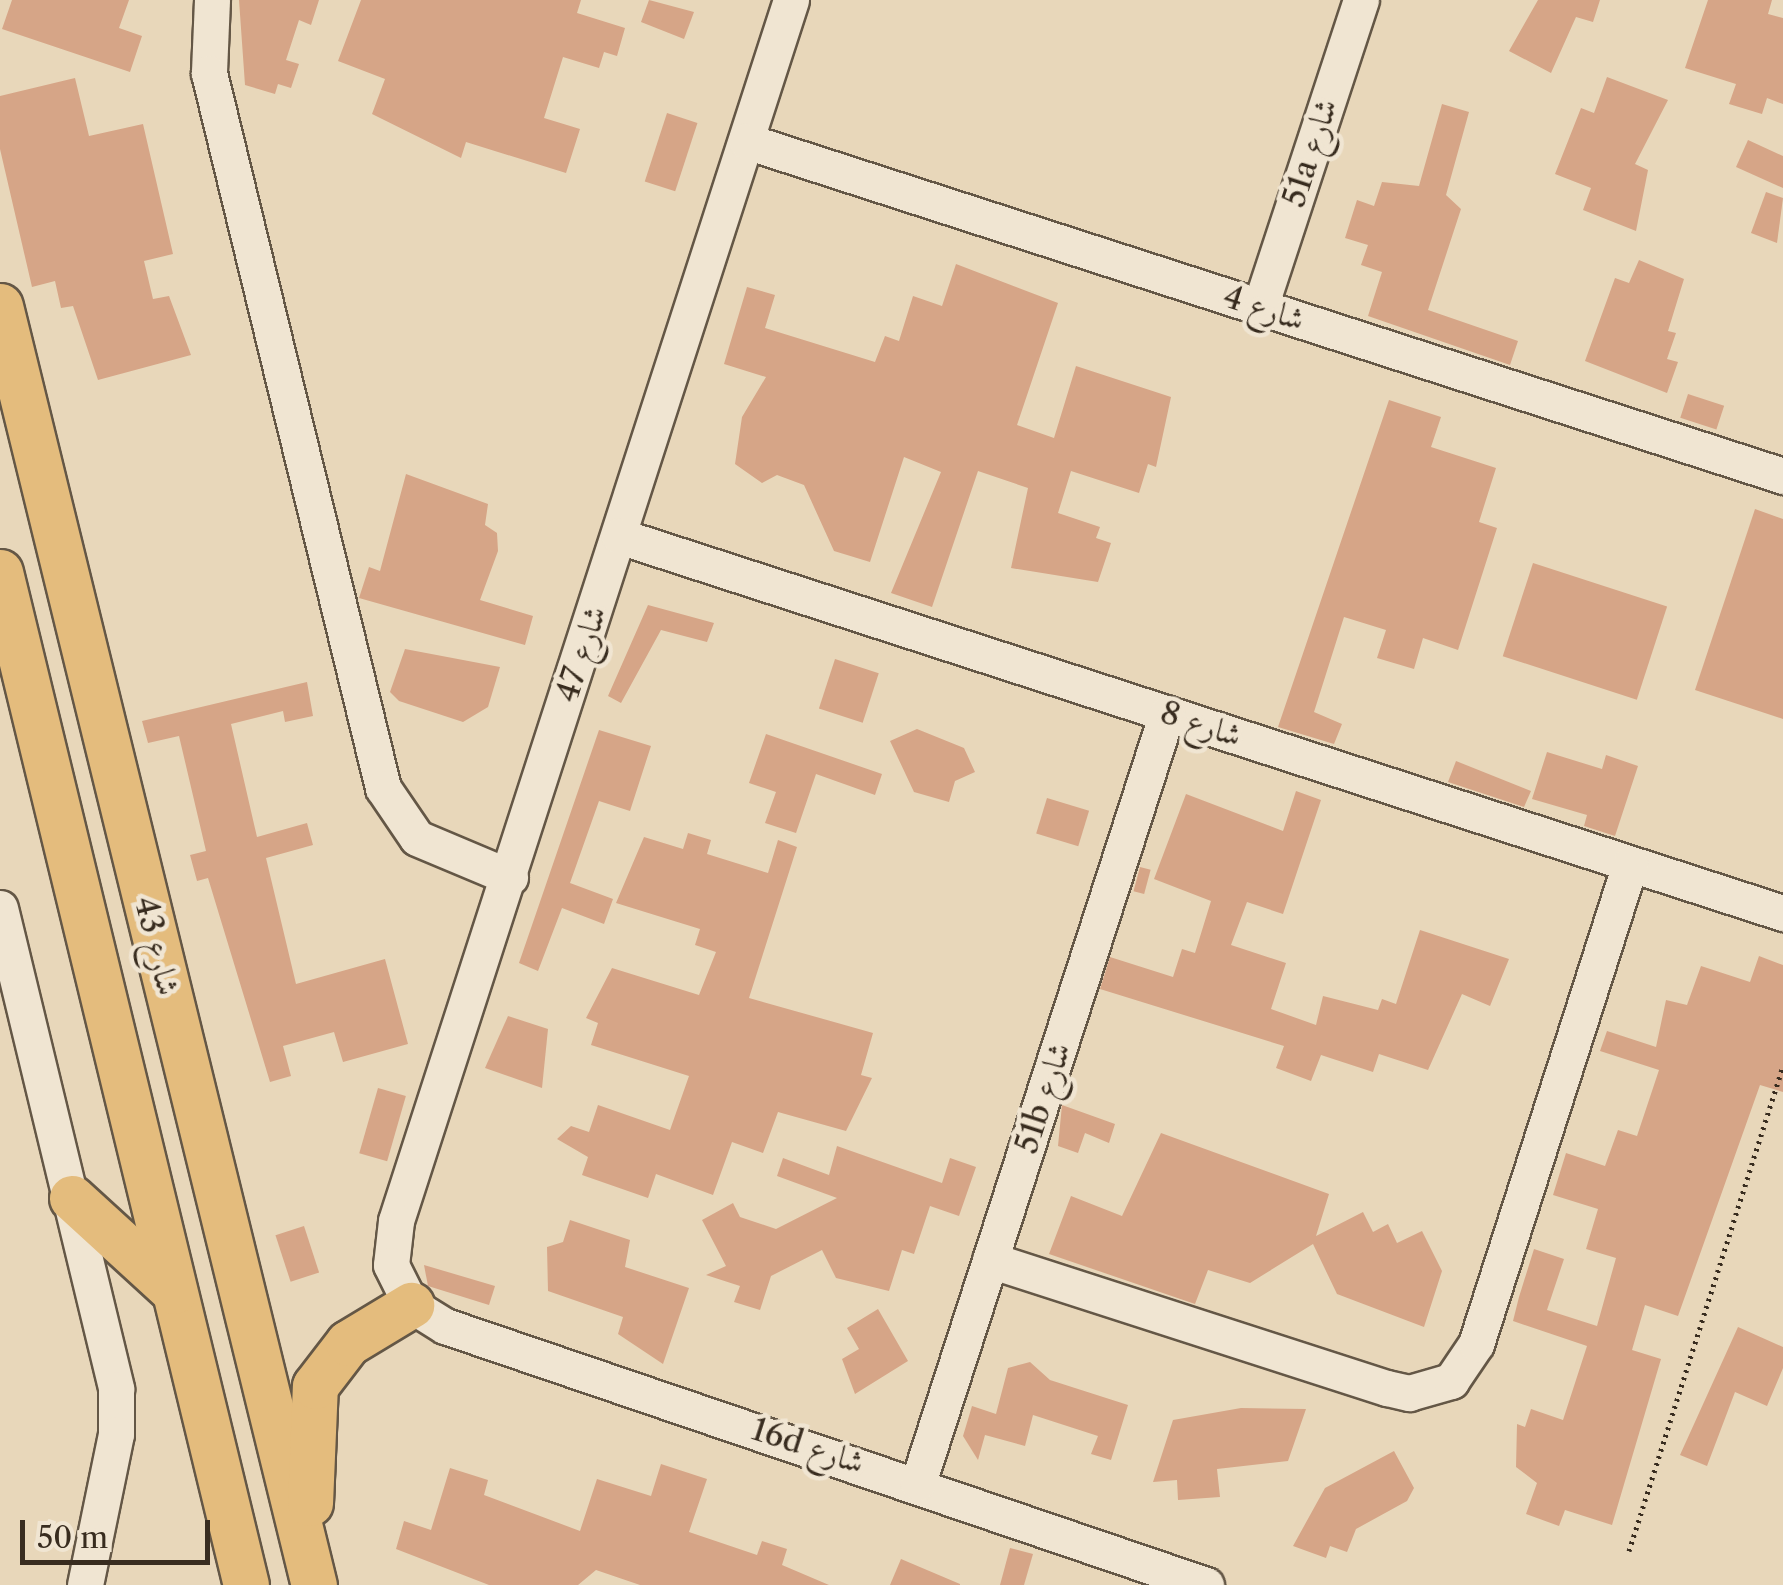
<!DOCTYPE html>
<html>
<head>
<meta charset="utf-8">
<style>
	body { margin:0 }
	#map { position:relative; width:1783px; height:1585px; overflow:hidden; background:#e8d7ba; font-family:"Libre Caslon Text",Amiri,serif }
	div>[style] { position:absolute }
	.building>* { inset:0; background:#d6a587; transform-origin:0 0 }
	.path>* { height:5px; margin-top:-2.5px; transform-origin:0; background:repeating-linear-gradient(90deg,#382c1f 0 2.5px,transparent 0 7.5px) }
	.roads { filter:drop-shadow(2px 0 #645746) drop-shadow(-2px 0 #645746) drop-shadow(0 2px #645746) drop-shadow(0 -2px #645746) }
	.minor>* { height:35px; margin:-17.5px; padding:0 17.5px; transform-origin:17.5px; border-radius:17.5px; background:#f0e5d2 }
	.major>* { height:45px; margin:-22.5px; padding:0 22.5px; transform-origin:22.5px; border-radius:22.5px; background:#e4bc7d }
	span { translate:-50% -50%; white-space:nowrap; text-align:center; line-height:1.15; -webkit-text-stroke:9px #f0e5d2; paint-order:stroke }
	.street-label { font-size:32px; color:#382c1f }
	.scale { position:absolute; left:20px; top:1520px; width:190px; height:45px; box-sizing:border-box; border:5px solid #382c1f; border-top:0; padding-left:12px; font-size:30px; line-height:35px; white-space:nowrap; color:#382c1f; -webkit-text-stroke:8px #f0e5d2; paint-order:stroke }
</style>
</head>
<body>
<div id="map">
	<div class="building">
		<i style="clip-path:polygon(12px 0,129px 0,119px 28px,142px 36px,130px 72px,2px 29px)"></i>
		<i style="clip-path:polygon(239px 0,319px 0,311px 25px,299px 20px,286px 60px,299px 64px,291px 88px,278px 84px,275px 94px,245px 85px)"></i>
		<i style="clip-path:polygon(361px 0,581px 0,577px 13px,625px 28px,617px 56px,604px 52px,599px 68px,563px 57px,544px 118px,580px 129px,566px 173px,466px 142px,461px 158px,372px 114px,385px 79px,338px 61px)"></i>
		<i style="clip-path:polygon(649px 0,694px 12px,684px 39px,641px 22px)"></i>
		<i style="clip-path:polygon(1538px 0,1600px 0,1593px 22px,1576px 17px,1551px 73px,1509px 51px)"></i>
		<i style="clip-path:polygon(1708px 0,1772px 0,1768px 14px,1783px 18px,1783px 104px,1767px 98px,1762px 114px,1729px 104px,1736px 84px,1685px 68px)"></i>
		<i style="clip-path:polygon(1607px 77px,1668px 100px,1635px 164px,1648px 170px,1636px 231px,1583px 210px,1591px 188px,1555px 174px,1581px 108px,1594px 113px)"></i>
		<i style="clip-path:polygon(75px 78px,89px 136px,143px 124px,173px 254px,144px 261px,153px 299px,169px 296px,191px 355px,98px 380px,73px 306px,61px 308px,55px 281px,32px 287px,0 149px,0 96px)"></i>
		<i style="clip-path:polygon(1442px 104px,1469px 112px,1446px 195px,1461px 209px,1428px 310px,1518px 341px,1510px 365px,1368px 316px,1382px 272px,1361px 265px,1368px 245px,1345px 238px,1357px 200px,1374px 206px,1382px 182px,1419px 186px)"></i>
		<i style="left:667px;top:113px;width:32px;height:72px;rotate:18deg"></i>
		<i style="clip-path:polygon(1748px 140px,1783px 156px,1783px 188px,1736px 167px)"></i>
		<i style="clip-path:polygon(1766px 192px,1783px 198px,1777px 243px,1751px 233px)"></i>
		<i style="clip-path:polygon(1639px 260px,1684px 279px,1668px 331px,1676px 333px,1667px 359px,1678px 362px,1667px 393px,1585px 361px,1615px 278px,1629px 283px)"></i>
		<i style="clip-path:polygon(956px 264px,1058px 303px,1017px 425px,1054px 438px,1076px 366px,1171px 397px,1156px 467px,1148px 464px,1139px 493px,1071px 471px,1058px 513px,1100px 527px,1096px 538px,1111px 543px,1098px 582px,1011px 568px,1028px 488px,978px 471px,932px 607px,891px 593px,941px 472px,904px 457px,870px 562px,834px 551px,804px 485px,777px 475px,762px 483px,735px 464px,742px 417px,766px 377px,724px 364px,747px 287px,775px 295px,765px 328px,875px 362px,885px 336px,899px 341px,913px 296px,942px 306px)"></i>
		<i style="left:1688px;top:394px;width:38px;height:25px;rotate:18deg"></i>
		<i style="clip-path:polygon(1389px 400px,1441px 417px,1431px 447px,1496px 468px,1479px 522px,1497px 528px,1458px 650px,1423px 638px,1414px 669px,1377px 658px,1386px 630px,1344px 617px,1314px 712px,1342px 724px,1334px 744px,1278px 727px)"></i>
		<i style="clip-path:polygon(406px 474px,488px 504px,485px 525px,497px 533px,498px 551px,480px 600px,533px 616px,525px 645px,359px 598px,369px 567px,380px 571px)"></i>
		<i style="clip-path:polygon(1755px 509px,1783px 519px,1783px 719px,1695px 690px)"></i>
		<i style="left:1533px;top:563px;width:141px;height:98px;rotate:18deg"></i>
		<i style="clip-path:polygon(648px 605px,714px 623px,707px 642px,661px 630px,621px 703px,608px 696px)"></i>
		<i style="clip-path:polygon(405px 649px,500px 667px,488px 707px,463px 722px,399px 701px,390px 692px)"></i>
		<i style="left:835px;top:659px;width:46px;height:52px;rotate:18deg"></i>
		<i style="clip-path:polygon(307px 682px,313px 716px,285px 722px,283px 711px,231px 724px,257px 837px,307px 823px,313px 845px,266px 858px,296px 984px,385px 959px,408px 1044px,343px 1062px,334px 1032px,283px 1046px,291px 1076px,270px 1082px,208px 878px,197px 881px,190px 855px,206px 851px,179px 736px,148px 743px,142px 721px)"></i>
		<i style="clip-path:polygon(917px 729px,964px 748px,975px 772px,955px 781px,949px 802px,914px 792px,890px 741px)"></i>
		<i style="clip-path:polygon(599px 730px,651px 746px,630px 811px,599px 801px,570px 883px,613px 899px,604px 924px,562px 908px,538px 971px,519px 963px)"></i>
		<i style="clip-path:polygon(766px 734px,882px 774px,875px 795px,816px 774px,796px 833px,765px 823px,776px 792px,749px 783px)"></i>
		<i style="clip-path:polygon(1547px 752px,1602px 769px,1606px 755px,1638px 766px,1615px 836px,1584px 826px,1587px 815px,1532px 799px)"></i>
		<i style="clip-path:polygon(1456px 761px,1531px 791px,1524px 807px,1448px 782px)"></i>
		<i style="clip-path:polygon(1296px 791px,1321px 800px,1283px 914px,1247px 902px,1231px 945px,1286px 963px,1271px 1009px,1316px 1025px,1323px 996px,1378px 1010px,1382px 999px,1396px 1004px,1420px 930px,1509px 959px,1490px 1006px,1462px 994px,1428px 1070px,1379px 1054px,1373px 1072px,1321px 1055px,1311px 1081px,1276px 1068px,1284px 1046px,1100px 989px,1110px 957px,1173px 977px,1182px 949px,1195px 953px,1211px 901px,1154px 879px,1186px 794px,1283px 831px)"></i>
		<i style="left:1047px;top:798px;width:44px;height:37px;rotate:17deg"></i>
		<i style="clip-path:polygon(688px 833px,711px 840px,707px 854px,768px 873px,778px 840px,797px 847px,749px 998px,873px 1033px,861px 1075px,872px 1078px,846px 1131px,778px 1112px,763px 1153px,732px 1142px,713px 1195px,656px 1174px,648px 1198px,582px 1175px,588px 1157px,557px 1139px,571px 1126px,589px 1132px,598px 1105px,670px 1130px,689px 1076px,591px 1045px,598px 1023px,586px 1018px,612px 968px,699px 995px,716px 952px,695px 945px,700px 929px,616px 903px,644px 837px,683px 849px)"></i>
		<i style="left:1140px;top:867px;width:11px;height:25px;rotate:15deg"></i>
		<i style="clip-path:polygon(1759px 956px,1783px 965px,1783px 1092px,1760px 1085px,1678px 1316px,1645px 1305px,1632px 1350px,1661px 1359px,1612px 1525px,1565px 1510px,1559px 1526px,1526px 1514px,1537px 1483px,1516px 1467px,1517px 1424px,1525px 1427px,1531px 1409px,1563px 1420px,1587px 1346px,1513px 1321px,1519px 1297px,1534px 1249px,1564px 1259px,1547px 1310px,1597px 1326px,1616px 1258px,1586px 1249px,1598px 1209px,1553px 1195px,1566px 1153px,1605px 1166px,1618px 1130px,1637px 1136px,1659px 1070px,1600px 1051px,1607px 1031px,1656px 1047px,1666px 1000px,1687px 1005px,1701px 966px,1750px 982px)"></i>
		<i style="clip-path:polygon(508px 1016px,548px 1029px,542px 1088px,485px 1068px)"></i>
		<i style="left:378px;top:1088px;width:29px;height:68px;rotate:16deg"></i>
		<i style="clip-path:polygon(1062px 1105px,1115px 1124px,1109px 1143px,1085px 1133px,1078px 1153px,1058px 1146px)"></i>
		<i style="clip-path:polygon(1161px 1133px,1329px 1194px,1316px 1236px,1363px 1212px,1373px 1232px,1388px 1224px,1397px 1243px,1422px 1231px,1442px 1271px,1424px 1327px,1337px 1294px,1313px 1244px,1250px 1283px,1208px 1270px,1195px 1304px,1049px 1254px,1071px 1196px,1122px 1216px)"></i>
		<i style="clip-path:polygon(837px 1146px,942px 1183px,950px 1158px,976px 1167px,959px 1216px,930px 1206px,914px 1254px,902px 1250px,889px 1291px,836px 1278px,822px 1250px,771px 1276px,760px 1310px,734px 1302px,740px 1286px,706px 1275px,726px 1266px,702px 1220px,733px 1203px,740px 1217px,776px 1229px,837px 1198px,777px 1176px,783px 1158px,829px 1175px)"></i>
		<i style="clip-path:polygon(570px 1220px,630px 1240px,625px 1267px,689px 1288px,663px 1364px,618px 1334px,623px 1317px,548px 1291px,547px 1247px,563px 1242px)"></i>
		<i style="left:304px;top:1226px;width:49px;height:30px;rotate:72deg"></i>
		<i style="clip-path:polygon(424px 1265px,495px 1286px,489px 1305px,428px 1286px)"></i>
		<i style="clip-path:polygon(878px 1309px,908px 1361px,855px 1394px,842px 1359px,859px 1349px,847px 1328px)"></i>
		<i style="clip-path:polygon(1738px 1327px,1783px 1347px,1783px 1368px,1767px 1406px,1735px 1392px,1707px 1466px,1680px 1455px)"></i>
		<i style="clip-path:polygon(1030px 1362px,1050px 1380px,1128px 1405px,1111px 1460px,1091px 1454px,1098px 1436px,1033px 1415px,1025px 1446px,985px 1435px,978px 1460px,963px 1436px,972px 1406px,996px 1414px,1008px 1368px)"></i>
		<i style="clip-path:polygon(1241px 1408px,1306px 1409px,1288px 1461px,1217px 1469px,1220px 1497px,1178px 1500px,1177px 1480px,1153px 1482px,1173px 1420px)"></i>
		<i style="clip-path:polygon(1394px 1451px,1414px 1488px,1407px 1501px,1356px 1529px,1347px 1552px,1330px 1546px,1326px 1558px,1293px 1546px,1325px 1488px)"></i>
		<i style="clip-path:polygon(661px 1464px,707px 1479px,689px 1532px,757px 1555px,762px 1541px,787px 1549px,782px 1565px,829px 1585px,640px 1585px,596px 1570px,578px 1585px,489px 1585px,396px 1549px,404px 1521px,431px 1530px,450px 1468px,488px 1480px,484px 1495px,580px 1531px,597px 1479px,651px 1496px)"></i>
		<i style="clip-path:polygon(1010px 1548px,1033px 1554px,1024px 1585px,1000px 1585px)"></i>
		<i style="clip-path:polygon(901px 1559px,960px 1584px,960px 1585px,890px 1585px)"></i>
	</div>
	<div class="path">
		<i style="left:1629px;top:1551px;width:509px;rotate:-72.38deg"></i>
	</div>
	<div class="roads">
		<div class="minor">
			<i style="left:212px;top:0;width:73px;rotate:92.4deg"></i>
			<i style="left:209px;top:73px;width:736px;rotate:76.32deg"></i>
			<i style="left:383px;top:788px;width:60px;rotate:55.8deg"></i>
			<i style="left:417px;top:838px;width:101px;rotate:22.8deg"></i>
			<i style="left:791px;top:0;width:1283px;rotate:107.93deg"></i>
			<i style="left:396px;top:1221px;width:44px;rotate:96.5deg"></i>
			<i style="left:391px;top:1265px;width:45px;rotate:63.4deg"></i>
			<i style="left:411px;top:1305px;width:40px;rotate:32deg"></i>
			<i style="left:445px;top:1326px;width:804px;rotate:18.8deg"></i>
			<i style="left:746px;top:141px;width:1090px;rotate:17.9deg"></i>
			<i style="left:1260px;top:307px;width:323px;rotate:-71.8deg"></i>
			<i style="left:619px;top:536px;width:1224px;rotate:17.95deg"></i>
			<i style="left:0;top:908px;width:495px;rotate:76.4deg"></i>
			<i style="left:116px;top:1389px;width:45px;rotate:90deg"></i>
			<i style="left:116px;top:1434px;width:154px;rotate:101.6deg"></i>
			<i style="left:990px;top:1260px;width:417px;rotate:17.9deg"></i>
			<i style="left:1387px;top:1388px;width:23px;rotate:13deg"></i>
			<i style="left:1409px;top:1393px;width:44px;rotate:-15.9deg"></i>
			<i style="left:1451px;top:1381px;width:45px;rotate:-56deg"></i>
			<i style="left:1476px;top:1344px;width:504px;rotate:-72.21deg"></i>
			<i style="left:918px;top:1483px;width:809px;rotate:-72.08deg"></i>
		</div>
		<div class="major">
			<i style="left:0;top:306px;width:1317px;rotate:76.21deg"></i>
			<i style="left:0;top:572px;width:1042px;rotate:76.35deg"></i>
			<i style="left:72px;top:1198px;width:138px;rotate:42.4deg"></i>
			<i style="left:310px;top:1503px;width:117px;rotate:-87.6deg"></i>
			<i style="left:315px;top:1386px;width:54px;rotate:-52.5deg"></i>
			<i style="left:348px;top:1343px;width:74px;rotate:-31.1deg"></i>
		</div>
	</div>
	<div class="street-label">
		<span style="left:1310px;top:153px;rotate:-72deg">51a شارع</span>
		<span style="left:1264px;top:308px;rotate:18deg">شارع 4</span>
		<span style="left:581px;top:654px;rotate:-72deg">شارع 47</span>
		<span style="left:1201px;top:724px;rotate:18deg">شارع 8</span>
		<span style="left:157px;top:946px;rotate:76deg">شارع 43</span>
		<span style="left:1043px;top:1098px;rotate:-72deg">51b شارع</span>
		<span style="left:808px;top:1446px;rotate:18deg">16d شارع</span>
	</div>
	<div class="scale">50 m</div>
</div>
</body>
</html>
